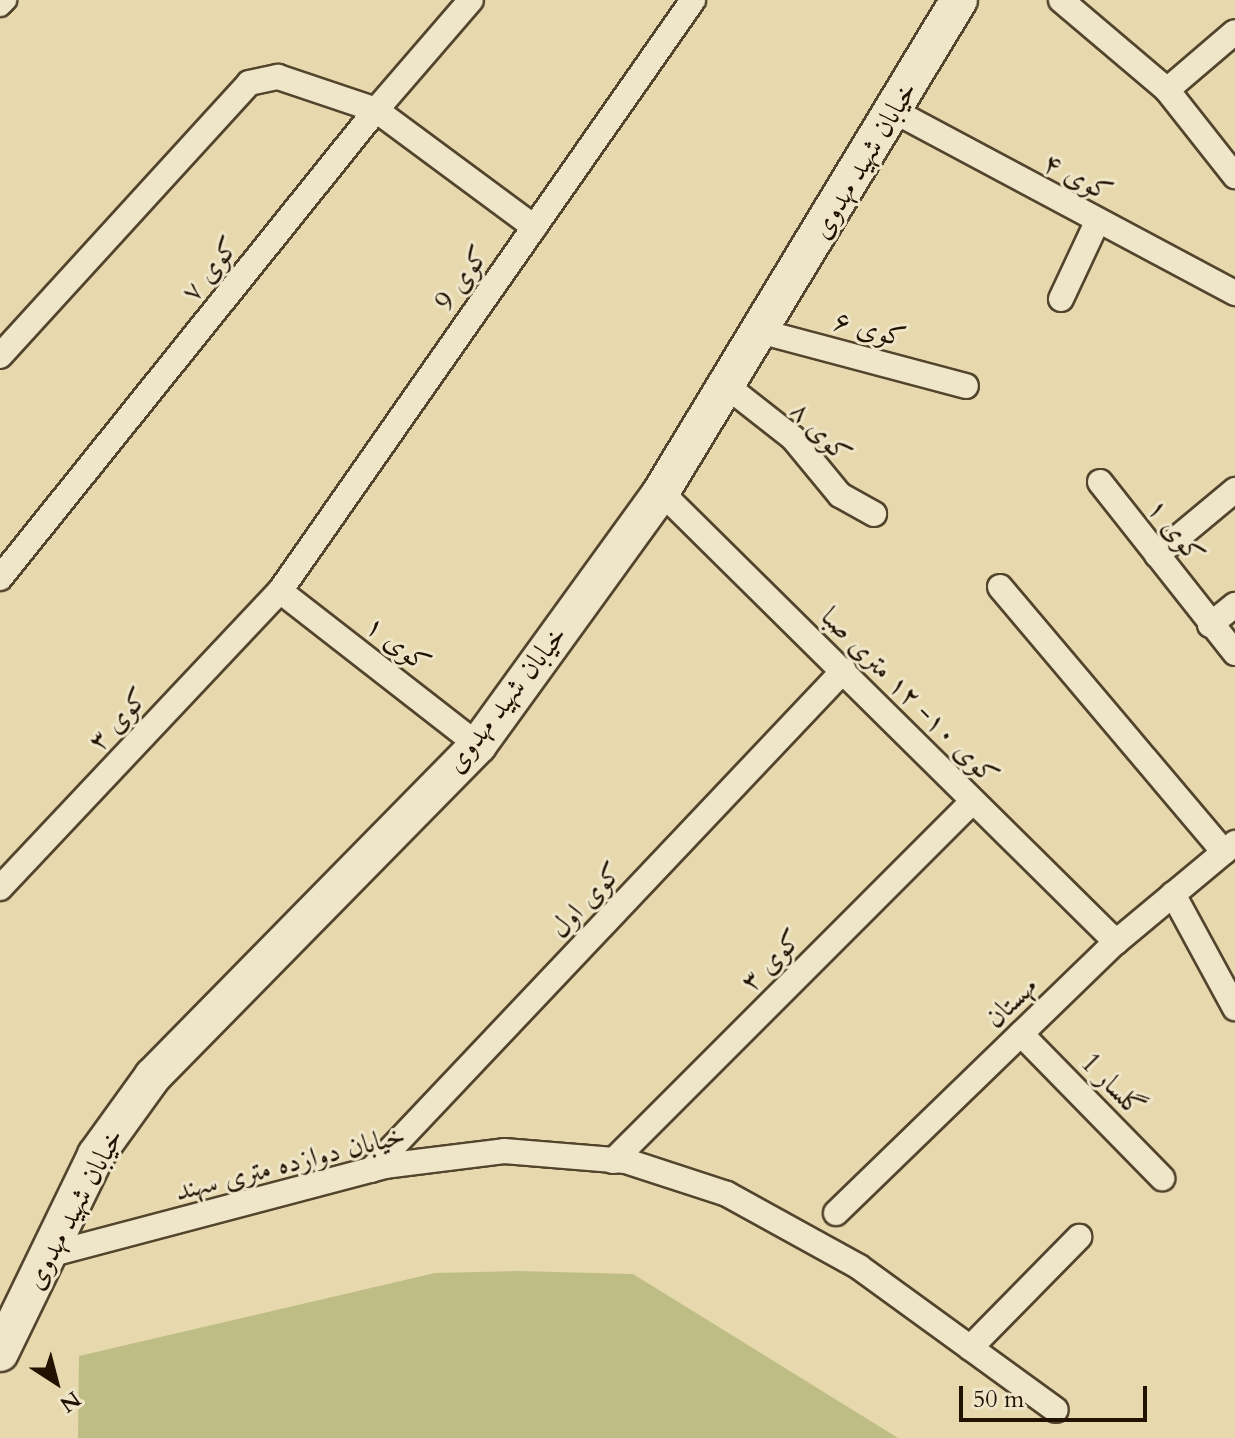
<!DOCTYPE html>
<html>
<head>
<meta charset="utf-8">
<style>
	body { margin:0 }
	#map { position:relative; width:1235px; height:1438px; overflow:hidden; background:#e7d9ad; font-family:Cardo,Amiri,serif }
	div>[style] { position:absolute }
	.green>* { inset:0; background:#bdbd85 }
	.roads { filter:drop-shadow(2px 0 #53442d) drop-shadow(-2px 0 #53442d) drop-shadow(0 2px #53442d) drop-shadow(0 -2px #53442d) }
	.street>* { height:24px; margin:-12px; padding:0 12px; transform-origin:12px; border-radius:12px; background:#efe6ca }
	.secondary>* { height:36px; margin:-18px; padding:0 18px; transform-origin:18px; border-radius:18px; background:#efe6ca }
	span { translate:-50% -50%; white-space:nowrap; text-align:center; line-height:1.15; -webkit-text-stroke:6px #efe6ca; paint-order:stroke }
	.street-label { font-size:28px; color:#221202 }
	.north { position:absolute; left:16px; top:1342px; width:80px; height:80px; -webkit-text-stroke:6px #efe6ca; paint-order:stroke; rotate:144deg; font-size:22px; font-weight:700; line-height:32px; text-align:center; color:#221202 }
	.north::after { content:''; display:block; margin:auto; width:28px; height:36px; background:#221202; clip-path:polygon(50% 0,100% 100%,50% 72%,0 100%) }
	.scale { position:absolute; left:959px; top:1386px; width:188px; height:36px; box-sizing:border-box; border:4px solid #221202; border-top:0; padding-left:10px; font-size:24px; line-height:28px; white-space:nowrap; color:#221202; -webkit-text-stroke:6px #efe6ca; paint-order:stroke }
</style>
</head>
<body>
<div id="map">
	<div class="green">
		<i style="clip-path:polygon(517px 1271px,633px 1274px,898px 1438px,78px 1438px,79px 1356px,435px 1273px)"></i>
	</div>
	<div class="roads">
		<div class="street">
			<i style="left:1061px;top:0;width:139px;rotate:40.3deg"></i>
			<i style="left:1167px;top:90px;width:110px;rotate:51.7deg"></i>
			<i style="left:0;top:4px;width:6px;rotate:-45deg"></i>
			<i style="left:1167px;top:90px;width:89px;rotate:-40.5deg"></i>
			<i style="left:894px;top:111px;width:387px;rotate:28.1deg"></i>
			<i style="left:1061px;top:299px;width:85px;rotate:-64.9deg"></i>
			<i style="left:759px;top:331px;width:214px;rotate:14.9deg"></i>
			<i style="left:0;top:356px;width:369px;rotate:-47.6deg"></i>
			<i style="left:249px;top:83px;width:30px;rotate:-12deg"></i>
			<i style="left:278px;top:77px;width:103px;rotate:18.6deg"></i>
			<i style="left:376px;top:110px;width:197px;rotate:36.5deg"></i>
			<i style="left:728px;top:387px;width:83px;rotate:38.1deg"></i>
			<i style="left:793px;top:438px;width:74px;rotate:50.5deg"></i>
			<i style="left:840px;top:495px;width:39px;rotate:29deg"></i>
			<i style="left:1100px;top:482px;width:218px;rotate:51.7deg"></i>
			<i style="left:661px;top:492px;width:640px;rotate:44.68deg"></i>
			<i style="left:1157px;top:555px;width:102px;rotate:-39.8deg"></i>
			<i style="left:0;top:578px;width:600px;rotate:-51.22deg"></i>
			<i style="left:376px;top:110px;width:145px;rotate:-49.2deg"></i>
			<i style="left:1000px;top:587px;width:347px;rotate:49.8deg"></i>
			<i style="left:280px;top:591px;width:251px;rotate:37.9deg"></i>
			<i style="left:1210px;top:625px;width:32px;rotate:-39deg"></i>
			<i style="left:0;top:888px;width:408px;rotate:-46.7deg"></i>
			<i style="left:280px;top:591px;width:721px;rotate:-55.05deg"></i>
			<i style="left:1173px;top:894px;width:130px;rotate:61.5deg"></i>
			<i style="left:1021px;top:1034px;width:202px;rotate:45.6deg"></i>
			<i style="left:613px;top:1161px;width:508px;rotate:-45deg"></i>
			<i style="left:371px;top:1170px;width:688px;rotate:-46.59deg"></i>
			<i style="left:836px;top:1213px;width:390px;rotate:-44.1deg"></i>
			<i style="left:1116px;top:942px;width:155px;rotate:-39.8deg"></i>
			<i style="left:48px;top:1255px;width:348px;rotate:-14.8deg"></i>
			<i style="left:384px;top:1166px;width:121px;rotate:-7.1deg"></i>
			<i style="left:504px;top:1151px;width:122px;rotate:4.7deg"></i>
			<i style="left:626px;top:1161px;width:106px;rotate:18.1deg"></i>
			<i style="left:727px;top:1194px;width:151px;rotate:28.9deg"></i>
			<i style="left:859px;top:1267px;width:243px;rotate:36deg"></i>
			<i style="left:970px;top:1348px;width:156px;rotate:-45.5deg"></i>
		</div>
		<div class="secondary">
			<i style="left:0;top:1353px;width:220px;rotate:-64.1deg"></i>
			<i style="left:96px;top:1155px;width:97px;rotate:-54.2deg"></i>
			<i style="left:153px;top:1076px;width:464px;rotate:-45.5deg"></i>
			<i style="left:478px;top:745px;width:312px;rotate:-54.1deg"></i>
			<i style="left:661px;top:492px;width:575px;rotate:-58.8deg"></i>
		</div>
	</div>
	<div class="street-label">
		<span style="left:864px;top:160px;rotate:-59deg">خیابان شهید مهدوی</span>
		<span style="left:1078px;top:177px;rotate:28deg">کوی ۴</span>
		<span style="left:210px;top:269px;rotate:-51deg">کوی ۷</span>
		<span style="left:462px;top:278px;rotate:-55deg">کوی 9</span>
		<span style="left:870px;top:329px;rotate:15deg">کوی ۶</span>
		<span style="left:821px;top:432px;rotate:46deg">کوی ۸</span>
		<span style="left:1176px;top:531px;rotate:52deg">کوی ۱</span>
		<span style="left:398px;top:644px;rotate:38deg">کوی ۱</span>
		<span style="left:910px;top:696px;rotate:45deg">کوی ۱۰- ۱۲ متری صبا</span>
		<span style="left:506px;top:699px;rotate:-52deg">خیابان شهید مهدوی</span>
		<span style="left:118px;top:719px;rotate:-47deg">کوی ۳</span>
		<span style="left:586px;top:900px;rotate:-47deg">کوی اول</span>
		<span style="left:771px;top:960px;rotate:-45deg">کوی ۳</span>
		<span style="left:1011px;top:1002px;rotate:-44deg">مهستان</span>
		<span style="left:1113px;top:1085px;rotate:45deg">گلسار 1</span>
		<span style="left:290px;top:1163px;rotate:-14deg">خیابان دوازده متری سهند</span>
		<span style="left:74px;top:1209px;rotate:-62deg">خیابان شهید مهدوی</span>
	</div>
	<div class="north">N</div>
	<div class="scale">50 m</div>
</div>
</body>
</html>
